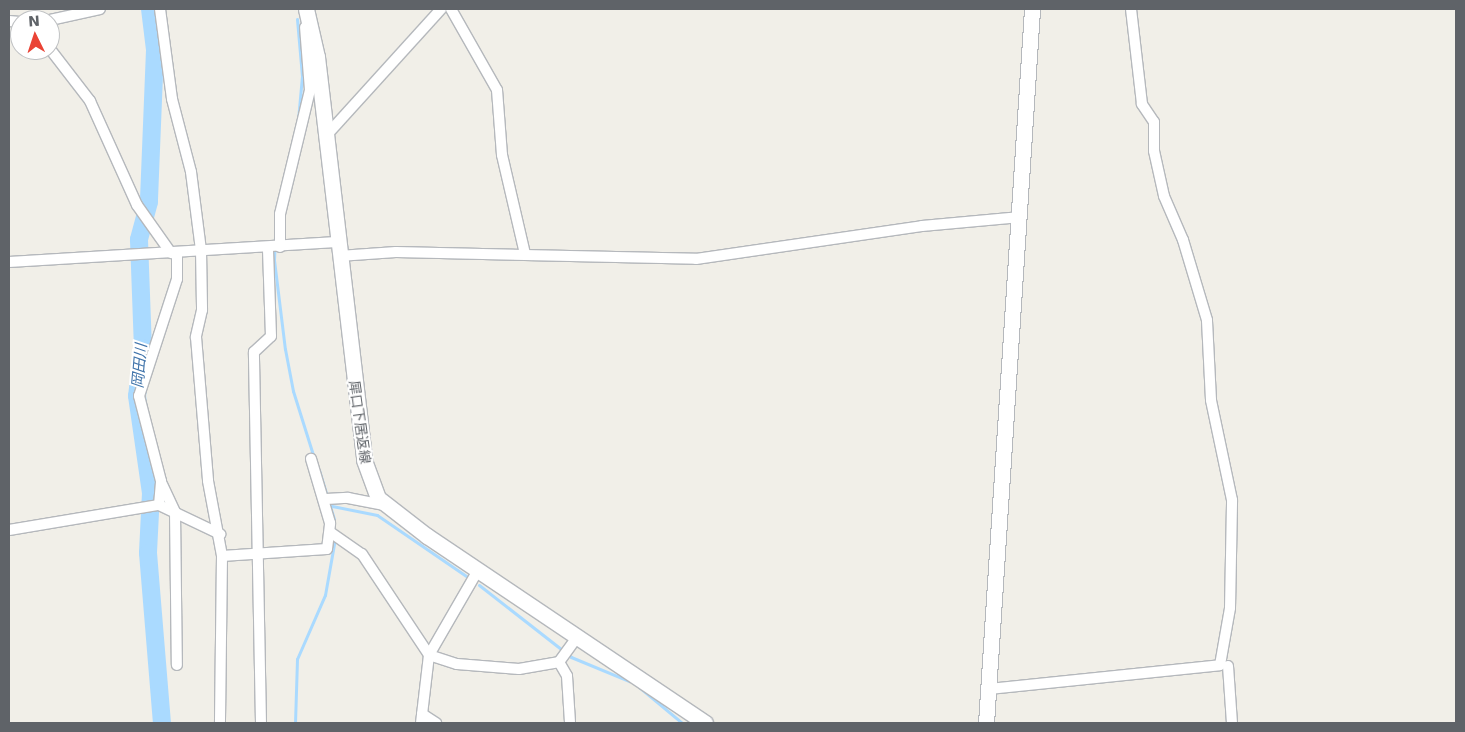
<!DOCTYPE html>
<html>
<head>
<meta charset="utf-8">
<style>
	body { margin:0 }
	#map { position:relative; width:1465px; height:732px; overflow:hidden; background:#f1efe8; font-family:"DejaVu Sans","Noto Sans JP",sans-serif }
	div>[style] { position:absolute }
	.stream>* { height:3px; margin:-1.5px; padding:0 1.5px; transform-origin:1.5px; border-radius:1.5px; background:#aadaff }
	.river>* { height:18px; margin:-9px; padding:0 9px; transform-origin:9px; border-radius:9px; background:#aadaff }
	.roads { filter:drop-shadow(1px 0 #b5b8bc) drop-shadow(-1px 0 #b5b8bc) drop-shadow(0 1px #b5b8bc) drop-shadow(0 -1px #b5b8bc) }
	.street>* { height:10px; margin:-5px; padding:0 5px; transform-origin:5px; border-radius:5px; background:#fff }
	.secondary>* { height:15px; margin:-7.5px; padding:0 7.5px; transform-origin:7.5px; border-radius:7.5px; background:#fff }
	span { translate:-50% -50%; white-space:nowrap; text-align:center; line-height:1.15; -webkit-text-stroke:4px #fff; paint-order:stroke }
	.street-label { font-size:14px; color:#5f6368 }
	.water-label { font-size:15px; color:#4174aa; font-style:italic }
	.frame { position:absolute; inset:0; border:10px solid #5f6368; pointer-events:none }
	.north { position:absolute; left:10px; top:10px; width:50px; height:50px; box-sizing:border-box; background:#fff; border:1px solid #bfc1c3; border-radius:50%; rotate:356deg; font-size:14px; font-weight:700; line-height:20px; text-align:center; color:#5f6368 }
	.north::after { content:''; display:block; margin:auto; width:18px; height:22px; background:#ea4335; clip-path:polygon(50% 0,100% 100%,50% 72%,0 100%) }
</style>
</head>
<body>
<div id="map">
	<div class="stream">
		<i style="left:297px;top:19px;width:57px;rotate:85deg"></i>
		<i style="left:302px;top:76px;width:44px;rotate:95.2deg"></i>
		<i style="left:276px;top:214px;width:46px;rotate:92.5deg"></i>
		<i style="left:274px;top:260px;width:90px;rotate:83deg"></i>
		<i style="left:285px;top:349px;width:43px;rotate:79.2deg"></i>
		<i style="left:293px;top:391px;width:70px;rotate:72.6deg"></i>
		<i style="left:319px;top:470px;width:51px;rotate:73deg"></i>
		<i style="left:332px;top:506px;width:46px;rotate:11.3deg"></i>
		<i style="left:377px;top:515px;width:108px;rotate:34.4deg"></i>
		<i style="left:479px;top:585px;width:117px;rotate:38deg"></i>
		<i style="left:571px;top:657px;width:63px;rotate:22.5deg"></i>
		<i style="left:639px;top:687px;width:56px;rotate:39.9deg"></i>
		<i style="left:295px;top:723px;width:64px;rotate:-88.2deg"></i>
		<i style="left:297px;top:659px;width:70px;rotate:-66.4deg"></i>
		<i style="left:325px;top:595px;width:58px;rotate:-80deg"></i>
	</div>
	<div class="river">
		<i style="left:150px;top:9px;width:41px;rotate:83deg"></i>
		<i style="left:155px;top:50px;width:152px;rotate:92.3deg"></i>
		<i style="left:149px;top:202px;width:39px;rotate:105deg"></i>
		<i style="left:139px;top:240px;width:108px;rotate:87.9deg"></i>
		<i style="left:143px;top:348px;width:48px;rotate:97.1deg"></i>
		<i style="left:137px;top:396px;width:98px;rotate:81.8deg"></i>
		<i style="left:151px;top:493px;width:60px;rotate:92.9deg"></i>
		<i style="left:148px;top:553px;width:171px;rotate:85.3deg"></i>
	</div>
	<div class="roads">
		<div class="street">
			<i style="left:160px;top:9px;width:91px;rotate:82.4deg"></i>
			<i style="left:172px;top:99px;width:75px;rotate:75.4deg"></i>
			<i style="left:191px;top:172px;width:79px;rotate:82.7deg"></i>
			<i style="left:201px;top:250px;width:60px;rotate:89deg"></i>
			<i style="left:202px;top:310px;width:28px;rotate:103deg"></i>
			<i style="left:196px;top:337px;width:144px;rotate:85.2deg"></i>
			<i style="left:208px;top:481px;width:76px;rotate:79.4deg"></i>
			<i style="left:222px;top:556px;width:167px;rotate:90.7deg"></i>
			<i style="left:451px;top:9px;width:93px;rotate:60.4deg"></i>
			<i style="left:497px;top:90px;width:65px;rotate:85.6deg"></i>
			<i style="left:502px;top:155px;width:102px;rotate:76.9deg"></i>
			<i style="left:50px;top:20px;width:51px;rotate:-12.4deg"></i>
			<i style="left:9px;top:21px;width:11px;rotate:5deg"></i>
			<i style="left:50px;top:49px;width:66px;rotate:52.4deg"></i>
			<i style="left:90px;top:101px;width:114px;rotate:65.7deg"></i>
			<i style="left:137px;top:205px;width:59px;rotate:54.7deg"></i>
			<i style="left:325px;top:137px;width:173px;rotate:-47.8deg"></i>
			<i style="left:280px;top:247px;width:33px;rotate:-90deg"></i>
			<i style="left:280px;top:214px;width:128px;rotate:-76.4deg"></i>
			<i style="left:310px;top:90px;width:63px;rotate:-94.5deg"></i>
			<i style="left:339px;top:256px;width:57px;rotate:-4deg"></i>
			<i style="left:396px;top:252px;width:300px;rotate:1.3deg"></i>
			<i style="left:696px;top:259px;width:228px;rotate:-8.3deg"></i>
			<i style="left:922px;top:226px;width:99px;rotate:-5.2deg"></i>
			<i style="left:9px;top:262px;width:328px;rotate:-3.5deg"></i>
			<i style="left:162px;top:484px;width:31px;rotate:65deg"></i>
			<i style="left:175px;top:512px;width:153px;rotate:89.3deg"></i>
			<i style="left:326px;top:499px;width:22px;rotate:-3deg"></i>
			<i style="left:348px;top:498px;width:37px;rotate:11deg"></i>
			<i style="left:159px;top:505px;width:24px;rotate:-85deg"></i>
			<i style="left:161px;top:481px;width:88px;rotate:-104.5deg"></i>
			<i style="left:139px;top:396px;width:123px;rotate:-72deg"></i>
			<i style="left:177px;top:279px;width:27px;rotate:-90deg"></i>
			<i style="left:9px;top:530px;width:152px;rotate:-9.5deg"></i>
			<i style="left:159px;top:505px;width:68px;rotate:25.4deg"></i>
			<i style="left:330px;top:532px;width:39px;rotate:35deg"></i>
			<i style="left:362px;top:554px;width:121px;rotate:56.4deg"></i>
			<i style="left:429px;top:655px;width:29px;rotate:18deg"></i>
			<i style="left:457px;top:664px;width:62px;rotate:4.6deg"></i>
			<i style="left:519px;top:669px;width:41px;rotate:-9.9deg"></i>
			<i style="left:559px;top:662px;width:32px;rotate:-54deg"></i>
			<i style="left:222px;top:556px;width:105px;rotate:-3.8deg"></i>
			<i style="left:327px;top:549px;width:26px;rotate:-83deg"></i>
			<i style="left:330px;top:523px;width:67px;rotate:-106.5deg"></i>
			<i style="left:559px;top:662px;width:16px;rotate:60deg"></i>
			<i style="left:567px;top:676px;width:47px;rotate:86.3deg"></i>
			<i style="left:1228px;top:666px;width:57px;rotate:86deg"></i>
			<i style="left:989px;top:689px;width:232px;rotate:-5.9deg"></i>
			<i style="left:1220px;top:665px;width:58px;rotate:-80deg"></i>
			<i style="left:1230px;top:608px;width:108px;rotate:-88.9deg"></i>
			<i style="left:1232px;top:500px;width:102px;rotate:-101.9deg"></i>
			<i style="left:1211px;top:400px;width:80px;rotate:-92.9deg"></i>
			<i style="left:1207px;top:320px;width:84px;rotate:-106.7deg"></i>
			<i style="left:1183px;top:240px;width:48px;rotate:-113.4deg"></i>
			<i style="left:1164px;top:196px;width:46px;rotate:-102.5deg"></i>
			<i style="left:1154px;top:151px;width:29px;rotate:-90deg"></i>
			<i style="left:1154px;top:122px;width:22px;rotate:-124deg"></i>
			<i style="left:1142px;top:104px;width:96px;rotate:-96.6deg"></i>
			<i style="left:422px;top:714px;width:17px;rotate:33deg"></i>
			<i style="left:261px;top:723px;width:371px;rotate:-91.1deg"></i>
			<i style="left:254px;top:352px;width:23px;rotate:-43deg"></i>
			<i style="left:271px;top:336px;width:88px;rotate:-92deg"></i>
			<i style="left:421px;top:723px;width:68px;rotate:-83.3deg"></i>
			<i style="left:429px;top:655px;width:98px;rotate:-60deg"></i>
		</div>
		<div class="secondary">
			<i style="left:306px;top:9px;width:49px;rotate:77.1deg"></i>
			<i style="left:317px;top:57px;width:406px;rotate:83.3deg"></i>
			<i style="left:364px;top:460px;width:40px;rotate:69.8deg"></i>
			<i style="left:378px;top:498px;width:62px;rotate:37.8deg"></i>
			<i style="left:427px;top:536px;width:335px;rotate:33.9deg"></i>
			<i style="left:986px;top:723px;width:715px;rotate:-86.31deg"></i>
		</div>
	</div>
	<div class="street-label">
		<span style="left:360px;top:422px;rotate:82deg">犀口下居返線</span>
	</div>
	<div class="water-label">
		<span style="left:140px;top:366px;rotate:-85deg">岡田川</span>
	</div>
	<div class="frame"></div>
	<div class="north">N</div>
</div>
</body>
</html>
